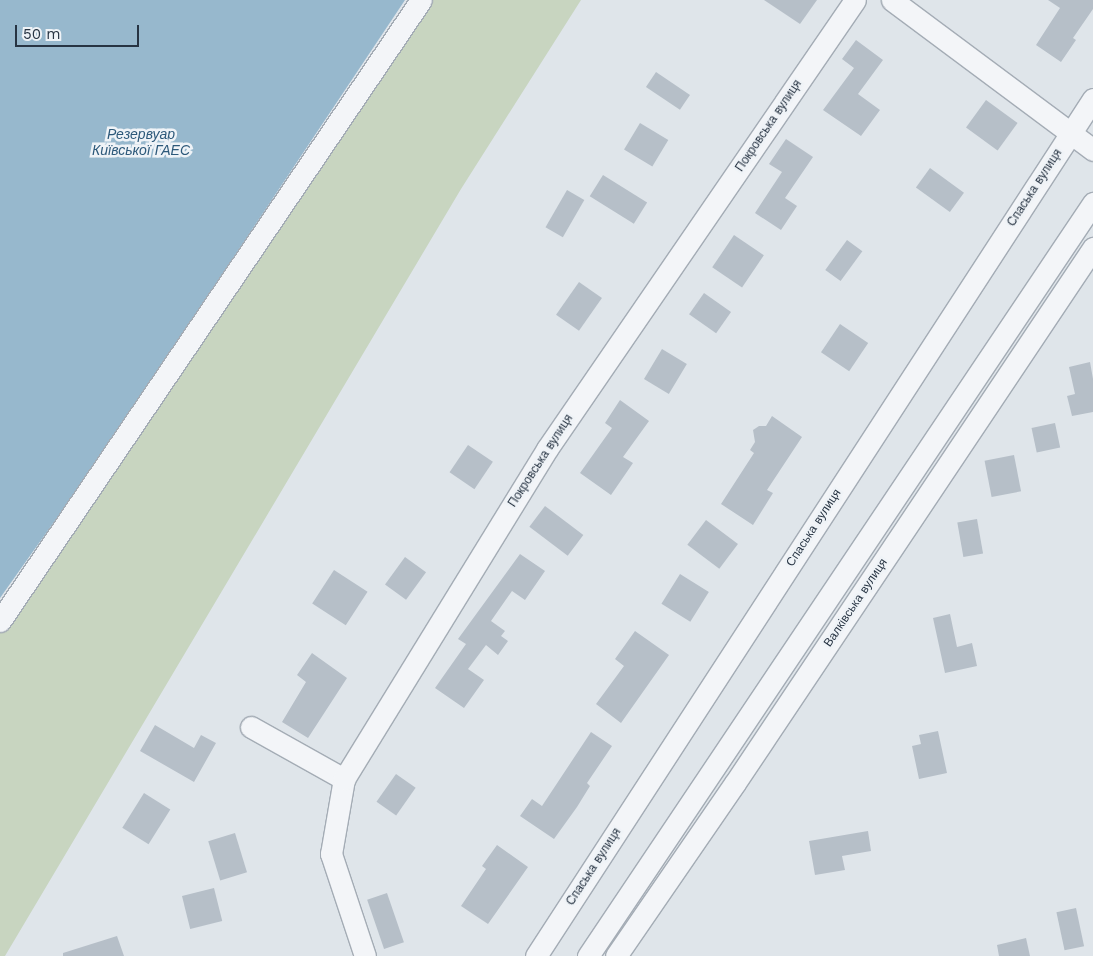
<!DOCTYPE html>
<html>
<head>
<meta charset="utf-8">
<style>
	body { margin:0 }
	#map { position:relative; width:1093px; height:956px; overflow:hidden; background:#dfe5ea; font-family:"Work Sans",sans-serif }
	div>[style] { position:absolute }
	.green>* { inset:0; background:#c8d5c0 }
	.water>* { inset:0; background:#97b8cd }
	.building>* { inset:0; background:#b6bfc8; transform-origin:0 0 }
	.roads { filter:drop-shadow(1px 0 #a4acb5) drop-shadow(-1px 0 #a4acb5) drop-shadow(0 1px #a4acb5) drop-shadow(0 -1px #a4acb5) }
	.minor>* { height:21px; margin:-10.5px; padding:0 10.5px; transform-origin:10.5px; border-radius:10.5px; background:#f3f5f8 }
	span { translate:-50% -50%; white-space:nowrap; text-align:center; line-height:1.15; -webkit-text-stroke:5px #eff3f7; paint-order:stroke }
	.street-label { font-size:12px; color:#273443 }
	.water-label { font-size:14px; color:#2d597a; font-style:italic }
	.scale { position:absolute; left:15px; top:25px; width:124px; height:22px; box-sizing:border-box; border:2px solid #273443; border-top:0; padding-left:6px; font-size:15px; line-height:18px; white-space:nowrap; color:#273443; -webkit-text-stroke:4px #eff3f7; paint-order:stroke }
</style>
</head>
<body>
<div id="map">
	<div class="green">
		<i style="clip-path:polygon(421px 0,581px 0,461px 189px,5px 956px,0 956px,0 621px)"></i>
	</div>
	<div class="water">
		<i style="clip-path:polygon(0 0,405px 0,105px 450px,0 598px)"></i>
	</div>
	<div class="building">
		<i style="clip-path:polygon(764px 0,817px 0,800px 24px)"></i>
		<i style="clip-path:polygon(1048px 0,1093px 0,1093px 9px,1073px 38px,1076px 40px,1061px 62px,1036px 45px,1060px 8px)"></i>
		<i style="clip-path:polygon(856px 40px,883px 60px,858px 94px,880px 110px,861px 136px,823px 110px,854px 68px,842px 59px)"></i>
		<i style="left:656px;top:72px;width:41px;height:18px;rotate:34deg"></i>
		<i style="left:986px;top:100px;width:39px;height:34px;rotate:36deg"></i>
		<i style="left:640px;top:123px;width:33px;height:31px;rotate:31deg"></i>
		<i style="clip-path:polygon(786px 139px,813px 157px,785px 198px,797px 206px,781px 230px,755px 213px,782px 172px,769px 164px)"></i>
		<i style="left:930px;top:168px;width:42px;height:24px;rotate:36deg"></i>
		<i style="left:603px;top:175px;width:52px;height:25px;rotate:32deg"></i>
		<i style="left:567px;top:190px;width:20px;height:43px;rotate:30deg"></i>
		<i style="left:734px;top:235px;width:36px;height:39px;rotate:34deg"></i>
		<i style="left:847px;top:240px;width:19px;height:37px;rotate:36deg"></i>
		<i style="left:579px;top:282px;width:28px;height:40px;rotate:35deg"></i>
		<i style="left:704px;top:293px;width:33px;height:26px;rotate:35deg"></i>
		<i style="left:840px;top:324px;width:34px;height:34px;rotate:34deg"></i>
		<i style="left:662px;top:349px;width:29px;height:35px;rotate:31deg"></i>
		<i style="clip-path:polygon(1090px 362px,1093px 379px,1093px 412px,1072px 416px,1067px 396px,1075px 394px,1069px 367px)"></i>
		<i style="clip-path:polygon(620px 400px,649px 421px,623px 457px,633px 463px,611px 495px,580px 473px,612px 428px,605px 423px)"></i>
		<i style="clip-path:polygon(772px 416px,802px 437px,767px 490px,773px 493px,753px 525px,721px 504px,754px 453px,750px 450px,755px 442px,753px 430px,759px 426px,766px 426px)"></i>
		<i style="left:1055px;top:423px;width:25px;height:24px;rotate:78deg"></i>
		<i style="left:468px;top:445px;width:30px;height:33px;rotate:34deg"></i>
		<i style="left:1014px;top:455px;width:37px;height:30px;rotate:79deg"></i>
		<i style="left:545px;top:506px;width:48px;height:26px;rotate:37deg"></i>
		<i style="left:977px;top:519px;width:35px;height:20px;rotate:80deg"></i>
		<i style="left:706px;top:520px;width:40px;height:31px;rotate:37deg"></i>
		<i style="clip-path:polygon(520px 554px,545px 571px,525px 600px,512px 591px,491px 621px,505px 631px,501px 636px,508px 641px,498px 655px,486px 645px,468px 669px,484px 680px,464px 708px,435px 688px,466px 644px,458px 639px)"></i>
		<i style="left:405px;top:557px;width:26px;height:34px;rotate:36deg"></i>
		<i style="left:334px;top:570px;width:40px;height:40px;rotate:33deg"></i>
		<i style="left:680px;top:574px;width:34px;height:35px;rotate:32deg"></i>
		<i style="clip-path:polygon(950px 614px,957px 647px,972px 643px,977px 666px,945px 673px,933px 618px)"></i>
		<i style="clip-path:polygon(635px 631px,669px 655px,621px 723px,596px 704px,624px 666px,615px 659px)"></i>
		<i style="clip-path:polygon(312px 653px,347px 678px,308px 738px,282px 722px,306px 682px,297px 675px)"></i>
		<i style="clip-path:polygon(155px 725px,194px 748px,201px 735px,216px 743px,194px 782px,140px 751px)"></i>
		<i style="clip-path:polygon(938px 731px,947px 773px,919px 779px,912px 746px,921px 744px,919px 735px)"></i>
		<i style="clip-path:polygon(591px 732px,612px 746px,587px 783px,590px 786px,577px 807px,554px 839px,520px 816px,532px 799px,542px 806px)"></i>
		<i style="left:396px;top:774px;width:24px;height:34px;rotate:35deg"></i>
		<i style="left:144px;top:793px;width:31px;height:41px;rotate:32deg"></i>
		<i style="clip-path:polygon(868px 831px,871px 851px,842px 856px,845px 870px,815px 875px,809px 841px)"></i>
		<i style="left:235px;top:833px;width:41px;height:28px;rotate:73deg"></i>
		<i style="clip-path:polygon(497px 845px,528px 867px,488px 924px,461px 906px,486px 869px,482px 866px)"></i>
		<i style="left:214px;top:888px;width:34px;height:33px;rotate:76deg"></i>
		<i style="left:387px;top:893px;width:52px;height:21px;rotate:71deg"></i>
		<i style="left:1076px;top:908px;width:39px;height:20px;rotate:78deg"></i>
		<i style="clip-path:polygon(117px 936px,124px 956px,63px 956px,63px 953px)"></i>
		<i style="clip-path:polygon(1026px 938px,1030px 956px,999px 956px,997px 945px)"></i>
	</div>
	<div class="roads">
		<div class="minor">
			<i style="left:892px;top:0;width:251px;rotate:36.7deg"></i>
			<i style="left:0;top:621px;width:750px;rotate:-55.87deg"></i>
			<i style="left:251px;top:727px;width:107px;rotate:29.2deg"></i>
			<i style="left:365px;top:956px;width:108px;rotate:-108.4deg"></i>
			<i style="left:331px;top:854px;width:76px;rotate:-80.2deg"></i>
			<i style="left:344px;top:779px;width:387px;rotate:-58.4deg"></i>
			<i style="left:547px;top:449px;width:544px;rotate:-55.55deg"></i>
			<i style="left:536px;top:956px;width:1022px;rotate:-56.98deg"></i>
			<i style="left:588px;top:956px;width:907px;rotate:-56.15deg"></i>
			<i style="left:616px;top:956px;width:210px;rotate:-55.5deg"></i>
			<i style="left:735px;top:783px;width:644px;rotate:-56.21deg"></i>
		</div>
	</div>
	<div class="street-label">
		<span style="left:769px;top:126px;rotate:-56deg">Покровська вулиця</span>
		<span style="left:1035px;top:188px;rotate:-57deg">Спаська вулиця</span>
		<span style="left:541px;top:461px;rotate:-57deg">Покровська вулиця</span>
		<span style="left:814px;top:528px;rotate:-57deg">Спаська вулиця</span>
		<span style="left:856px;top:603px;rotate:-56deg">Валківська вулиця</span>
		<span style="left:594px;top:867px;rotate:-57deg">Спаська вулиця</span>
	</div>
	<div class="water-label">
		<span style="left:141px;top:142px">Резервуар<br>Київської ГАЕС</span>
	</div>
	<div class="scale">50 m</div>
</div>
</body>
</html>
